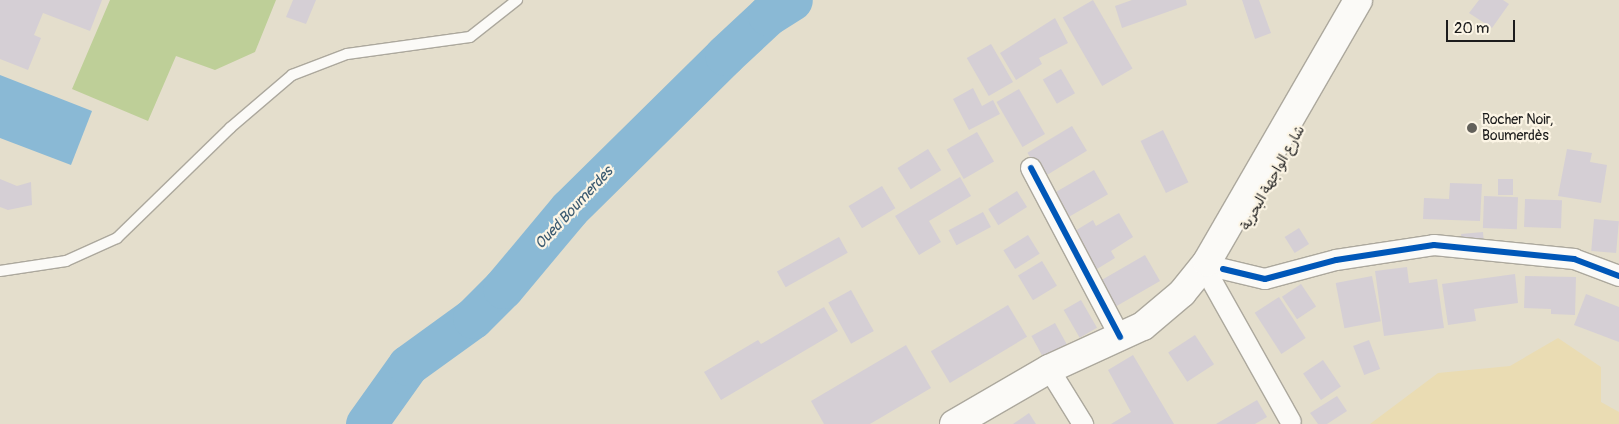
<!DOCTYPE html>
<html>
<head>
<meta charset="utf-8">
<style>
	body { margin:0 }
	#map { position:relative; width:1619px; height:424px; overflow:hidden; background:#e4decc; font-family:Pangolin,"Playpen Sans Arabic",sans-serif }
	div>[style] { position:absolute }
	.green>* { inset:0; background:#becf98 }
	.sand>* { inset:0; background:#eadcb3 }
	.water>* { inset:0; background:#8ab9d5 }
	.river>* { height:41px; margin:-20.5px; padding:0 20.5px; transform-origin:20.5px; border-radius:20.5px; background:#8ab9d5 }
	.building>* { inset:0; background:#d5cfd5; transform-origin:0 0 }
	.roads { filter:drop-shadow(1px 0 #aca89d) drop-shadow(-1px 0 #aca89d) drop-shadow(0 1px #aca89d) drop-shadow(0 -1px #aca89d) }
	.lane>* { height:10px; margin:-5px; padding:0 5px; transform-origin:5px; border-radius:5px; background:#fbfaf7 }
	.street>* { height:20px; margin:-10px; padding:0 10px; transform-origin:10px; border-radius:10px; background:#fbfaf7 }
	.secondary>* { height:28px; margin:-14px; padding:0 14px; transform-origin:14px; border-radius:14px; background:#fbfaf7 }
	.cycleway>* { height:6px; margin:-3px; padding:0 3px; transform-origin:3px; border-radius:3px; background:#0057b8 }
	.dots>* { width:14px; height:14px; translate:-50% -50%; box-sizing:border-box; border:2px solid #fcf5e5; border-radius:50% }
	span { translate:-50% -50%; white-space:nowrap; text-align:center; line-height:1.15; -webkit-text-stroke:4.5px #fcf5e5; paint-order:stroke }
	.poi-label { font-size:14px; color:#1c1c1c }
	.left { translate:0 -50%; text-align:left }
	.street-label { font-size:14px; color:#1c1c1c }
	.water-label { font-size:15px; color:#3c5b71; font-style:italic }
	.scale { position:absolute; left:1446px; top:20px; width:69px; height:22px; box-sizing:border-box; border:2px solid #1c1c1c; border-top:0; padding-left:6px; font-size:15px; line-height:18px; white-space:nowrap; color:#1c1c1c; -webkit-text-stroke:4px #fcf5e5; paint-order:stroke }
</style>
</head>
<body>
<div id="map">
	<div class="green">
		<i style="clip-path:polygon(110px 0,276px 0,255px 52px,215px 70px,176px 56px,148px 121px,72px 89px)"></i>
	</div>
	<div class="sand">
		<i style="clip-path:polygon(1558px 338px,1601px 367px,1601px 402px,1619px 412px,1619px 424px,1370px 424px,1438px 373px,1510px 366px)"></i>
	</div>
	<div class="water">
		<i style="clip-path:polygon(0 75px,92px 111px,71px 165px,0 138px)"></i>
	</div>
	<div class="river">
		<i style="left:366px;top:424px;width:72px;rotate:-54.6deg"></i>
		<i style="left:408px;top:365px;width:80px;rotate:-35.9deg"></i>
		<i style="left:473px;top:318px;width:42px;rotate:-45deg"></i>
		<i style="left:503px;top:288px;width:103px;rotate:-50.1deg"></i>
		<i style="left:569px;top:209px;width:219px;rotate:-44.6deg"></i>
		<i style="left:725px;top:55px;width:59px;rotate:-42.9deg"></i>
		<i style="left:768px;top:15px;width:28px;rotate:-32deg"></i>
	</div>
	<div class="building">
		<i style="clip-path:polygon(0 0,102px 0,90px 31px,43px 13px,34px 35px,41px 38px,28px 70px,0 59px)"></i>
		<i style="clip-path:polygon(293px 0,316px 0,306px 24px,286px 17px)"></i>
		<i style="left:1093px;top:0;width:79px;height:35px;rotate:60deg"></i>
		<i style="clip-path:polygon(1132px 0,1186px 0,1187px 5px,1122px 28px,1115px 6px)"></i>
		<i style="clip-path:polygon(1242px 0,1259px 0,1271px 33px,1255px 39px)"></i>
		<i style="clip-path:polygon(1479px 0,1503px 0,1509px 4px,1492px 28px,1469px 13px)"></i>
		<i style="clip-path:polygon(1055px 18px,1068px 43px,1039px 58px,1042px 64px,1016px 80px,1000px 53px)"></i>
		<i style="left:991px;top:44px;width:44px;height:28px;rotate:60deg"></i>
		<i style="left:1061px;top:69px;width:28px;height:21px;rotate:60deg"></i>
		<i style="clip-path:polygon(973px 88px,982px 106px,993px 100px,1000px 114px,969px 130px,953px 99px)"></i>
		<i style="left:1019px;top:89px;width:52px;height:26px;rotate:60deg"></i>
		<i style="left:1072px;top:126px;width:29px;height:52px;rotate:59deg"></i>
		<i style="left:1163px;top:130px;width:58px;height:25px;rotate:64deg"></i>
		<i style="left:977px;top:132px;width:34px;height:35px;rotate:60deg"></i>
		<i style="left:928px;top:149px;width:25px;height:36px;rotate:58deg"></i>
		<i style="clip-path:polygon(1567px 149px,1592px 153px,1590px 162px,1607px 165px,1601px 203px,1558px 196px)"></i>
		<i style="left:1094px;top:170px;width:28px;height:50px;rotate:60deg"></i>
		<i style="clip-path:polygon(960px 177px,971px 196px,929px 221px,941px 242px,919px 255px,895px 216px)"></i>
		<i style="clip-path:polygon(0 179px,17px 186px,31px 182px,32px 205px,8px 210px,0 207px)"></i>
		<i style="left:1498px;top:179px;width:15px;height:16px"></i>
		<i style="clip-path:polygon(1450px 183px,1482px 184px,1480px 221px,1423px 219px,1424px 198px,1449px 199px)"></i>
		<i style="left:882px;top:186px;width:26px;height:39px;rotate:59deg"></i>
		<i style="left:1017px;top:191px;width:19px;height:34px;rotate:58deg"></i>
		<i style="left:1484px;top:196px;width:34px;height:32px;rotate:2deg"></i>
		<i style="left:1525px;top:199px;width:37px;height:28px;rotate:2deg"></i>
		<i style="left:983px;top:212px;width:17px;height:39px;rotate:62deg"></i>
		<i style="clip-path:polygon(1119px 213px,1133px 237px,1111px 251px,1115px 258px,1092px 272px,1070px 234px,1093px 220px,1096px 226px)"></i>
		<i style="left:1594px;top:219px;width:25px;height:32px;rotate:5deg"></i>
		<i style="left:1299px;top:228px;width:19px;height:17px;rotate:58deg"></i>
		<i style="left:1483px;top:232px;width:12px;height:22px;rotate:85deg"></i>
		<i style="left:1028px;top:235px;width:22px;height:29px;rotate:58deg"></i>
		<i style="left:839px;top:237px;width:18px;height:71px;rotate:61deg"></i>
		<i style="left:1145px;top:255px;width:30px;height:54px;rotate:60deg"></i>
		<i style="left:1042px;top:261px;width:29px;height:28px;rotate:59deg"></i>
		<i style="clip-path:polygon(1407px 267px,1409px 283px,1437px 279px,1444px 328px,1384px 336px,1375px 271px)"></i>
		<i style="clip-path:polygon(1515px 274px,1518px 303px,1474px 309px,1476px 321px,1448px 325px,1442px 284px)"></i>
		<i style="left:1372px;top:276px;width:46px;height:37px;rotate:79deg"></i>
		<i style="clip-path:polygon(1525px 276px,1576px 277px,1575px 315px,1551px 314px,1551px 309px,1524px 308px)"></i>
		<i style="left:1301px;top:284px;width:27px;height:23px;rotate:56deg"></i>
		<i style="left:851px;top:290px;width:47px;height:26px;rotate:61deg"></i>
		<i style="clip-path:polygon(1586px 294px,1619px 307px,1619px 342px,1574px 325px)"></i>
		<i style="left:1279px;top:297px;width:49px;height:29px;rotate:57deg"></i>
		<i style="left:1081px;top:300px;width:32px;height:20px;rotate:60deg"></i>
		<i style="left:1008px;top:305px;width:37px;height:90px;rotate:59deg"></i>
		<i style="clip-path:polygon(824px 307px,838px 331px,721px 400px,704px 372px,758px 340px,761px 344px)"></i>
		<i style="left:1055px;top:323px;width:26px;height:27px;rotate:61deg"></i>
		<i style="left:1195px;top:335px;width:35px;height:32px;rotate:57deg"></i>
		<i style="left:1369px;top:340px;width:31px;height:17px;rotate:69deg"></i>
		<i style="clip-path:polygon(906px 345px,931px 388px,870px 424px,824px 424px,811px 401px)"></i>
		<i style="clip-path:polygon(1133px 355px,1155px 392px,1174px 424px,1111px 424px,1131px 412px,1108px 370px)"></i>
		<i style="left:1323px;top:360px;width:32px;height:24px;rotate:56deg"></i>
		<i style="clip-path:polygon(1337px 396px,1347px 411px,1327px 424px,1318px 424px,1310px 413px)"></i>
		<i style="clip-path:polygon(1257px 400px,1267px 417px,1255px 424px,1216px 424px)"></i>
		<i style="clip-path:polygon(1029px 413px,1036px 424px,1013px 424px)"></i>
	</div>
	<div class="roads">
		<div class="lane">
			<i style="left:0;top:271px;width:67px;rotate:-8.6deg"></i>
			<i style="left:66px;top:261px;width:56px;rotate:-24.3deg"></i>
			<i style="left:117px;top:238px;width:158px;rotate:-44.2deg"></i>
			<i style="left:230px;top:128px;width:82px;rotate:-40.5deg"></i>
			<i style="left:292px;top:75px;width:59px;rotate:-20.9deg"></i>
			<i style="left:347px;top:54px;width:124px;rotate:-7.9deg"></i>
			<i style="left:470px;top:37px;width:60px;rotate:-38.2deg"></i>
		</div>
		<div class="street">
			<i style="left:1031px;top:168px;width:191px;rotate:62.2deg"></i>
			<i style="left:1223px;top:269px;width:43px;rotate:13.4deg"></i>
			<i style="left:1265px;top:279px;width:73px;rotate:-15deg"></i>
			<i style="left:1336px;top:260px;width:99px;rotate:-8.7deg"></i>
			<i style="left:1434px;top:245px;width:141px;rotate:5.7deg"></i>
			<i style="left:1574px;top:259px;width:48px;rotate:20.7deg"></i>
			<i style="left:1213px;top:283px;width:159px;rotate:60.7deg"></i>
			<i style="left:1049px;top:369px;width:65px;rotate:58.3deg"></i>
		</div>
		<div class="secondary">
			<i style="left:954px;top:424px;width:110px;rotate:-30.1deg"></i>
			<i style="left:1049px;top:369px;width:103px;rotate:-24.6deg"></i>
			<i style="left:1143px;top:326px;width:51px;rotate:-40.2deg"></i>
			<i style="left:1182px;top:293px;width:40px;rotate:-51deg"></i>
			<i style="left:1207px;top:262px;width:302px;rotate:-60deg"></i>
		</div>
	</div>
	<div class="cycleway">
		<i style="left:1031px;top:168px;width:191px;rotate:62.2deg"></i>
		<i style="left:1223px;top:269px;width:43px;rotate:13.4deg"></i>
		<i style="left:1265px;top:279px;width:73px;rotate:-15deg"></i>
		<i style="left:1336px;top:260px;width:99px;rotate:-8.7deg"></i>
		<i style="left:1434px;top:245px;width:141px;rotate:5.7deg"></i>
		<i style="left:1574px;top:259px;width:48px;rotate:20.7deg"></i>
	</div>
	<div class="dots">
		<i style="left:1472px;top:128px;background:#62605a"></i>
	</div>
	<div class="poi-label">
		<span class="left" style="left:1482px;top:128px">Rocher Noir,<br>Boumerdès</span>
	</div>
	<div class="street-label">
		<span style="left:1273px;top:178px;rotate:-61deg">شارع الواجهة البحرية</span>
	</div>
	<div class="water-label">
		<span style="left:574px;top:208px;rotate:-47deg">Oued Boumerdes</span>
	</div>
	<div class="scale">20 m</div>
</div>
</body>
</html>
